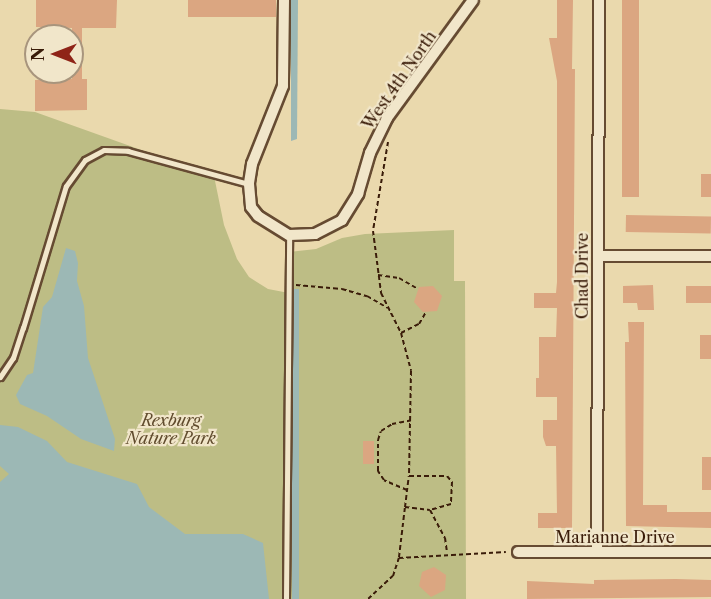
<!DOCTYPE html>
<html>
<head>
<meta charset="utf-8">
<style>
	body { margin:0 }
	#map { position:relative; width:711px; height:599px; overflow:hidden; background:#ead9ad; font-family:"Libre Caslon Text",serif }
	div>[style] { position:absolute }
	.green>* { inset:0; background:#bdbd85 }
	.water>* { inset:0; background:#9cb8b5; transform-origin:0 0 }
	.building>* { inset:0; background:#dba681; transform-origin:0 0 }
	.path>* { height:2px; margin-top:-1px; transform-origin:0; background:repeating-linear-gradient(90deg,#3a1c09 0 4.5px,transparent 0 7.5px) }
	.roads { filter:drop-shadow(2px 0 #664b32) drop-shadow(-2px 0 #664b32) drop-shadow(0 2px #664b32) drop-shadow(0 -2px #664b32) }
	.lane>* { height:5px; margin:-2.5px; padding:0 2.5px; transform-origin:2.5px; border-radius:2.5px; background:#f1e6ca }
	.street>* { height:10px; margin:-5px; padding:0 5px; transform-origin:5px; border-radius:5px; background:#f1e6ca }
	span { translate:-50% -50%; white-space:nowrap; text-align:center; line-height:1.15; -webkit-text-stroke:4.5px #f1e6ca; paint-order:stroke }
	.street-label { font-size:16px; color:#3a1c09 }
	.park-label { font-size:16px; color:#614c2e; font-style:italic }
	.north { position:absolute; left:24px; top:24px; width:60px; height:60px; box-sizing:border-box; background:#f1e6ca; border:2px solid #a8957d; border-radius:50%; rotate:270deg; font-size:16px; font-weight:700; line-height:24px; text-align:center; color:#3a1c09 }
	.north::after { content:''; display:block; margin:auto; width:21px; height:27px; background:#8f2418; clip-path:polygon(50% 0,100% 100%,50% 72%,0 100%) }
</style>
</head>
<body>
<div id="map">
	<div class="green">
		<i style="clip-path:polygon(0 109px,35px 112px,214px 176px,224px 225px,237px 259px,249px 277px,268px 289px,289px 293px,289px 252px,316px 249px,342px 238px,365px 234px,454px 230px,454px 281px,465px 281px,466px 599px,0 599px)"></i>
	</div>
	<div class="water">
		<i style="clip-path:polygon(291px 0,298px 0,297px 139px,291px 141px)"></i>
		<i style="clip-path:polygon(66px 248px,75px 251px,78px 263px,77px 281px,84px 306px,88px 358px,115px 439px,114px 451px,81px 439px,47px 416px,20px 404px,16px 395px,27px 375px,33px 373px,43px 307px,52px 297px)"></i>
		<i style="left:292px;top:289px;width:7px;height:310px"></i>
		<i style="clip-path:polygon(0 425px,18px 427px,47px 441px,67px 462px,137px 484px,149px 507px,185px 534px,243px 534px,263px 543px,269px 599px,0 599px,0 482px,9px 474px,0 466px)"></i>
	</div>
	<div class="building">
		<i style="clip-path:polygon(36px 0,117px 0,116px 28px,82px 28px,82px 79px,87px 79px,87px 110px,35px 111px,35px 80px,72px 79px,72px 28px,36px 27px)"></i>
		<i style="left:188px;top:0;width:88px;height:17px"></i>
		<i style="clip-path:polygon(557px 0,573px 0,572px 69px,575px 69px,572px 528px,538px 528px,538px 513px,557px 513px,556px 446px,546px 446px,543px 437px,543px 420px,557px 420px,557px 397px,536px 397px,536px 378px,539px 378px,539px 337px,556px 337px,557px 308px,534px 308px,534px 293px,556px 293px,557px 282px,557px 81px,549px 38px,557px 38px)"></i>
		<i style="left:622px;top:0;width:17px;height:197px"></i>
		<i style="left:701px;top:174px;width:10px;height:23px"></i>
		<i style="left:626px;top:215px;width:85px;height:17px;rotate:1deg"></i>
		<i style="clip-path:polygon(653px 285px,654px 310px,638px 310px,637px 303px,623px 303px,623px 286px)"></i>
		<i style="clip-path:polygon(433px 286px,442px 296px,437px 311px,423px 312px,414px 302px,419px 287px)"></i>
		<i style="left:686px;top:286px;width:25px;height:17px"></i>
		<i style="clip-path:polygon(628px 322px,644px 322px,643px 505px,667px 505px,667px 512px,711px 512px,711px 528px,626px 526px,625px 342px,629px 342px)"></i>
		<i style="left:711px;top:335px;width:24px;height:11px;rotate:90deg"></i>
		<i style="left:363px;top:441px;width:11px;height:23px"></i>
		<i style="left:702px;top:457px;width:9px;height:33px"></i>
		<i style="clip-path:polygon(434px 567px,446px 575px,445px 590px,431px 597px,419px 586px,422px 572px)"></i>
		<i style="clip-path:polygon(676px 579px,711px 580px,711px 597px,527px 599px,527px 581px,594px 584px,594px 580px)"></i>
	</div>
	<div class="path">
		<i style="left:388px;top:142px;width:90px;rotate:99.6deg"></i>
		<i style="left:373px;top:231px;width:63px;rotate:82.6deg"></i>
		<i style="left:381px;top:293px;width:45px;rotate:63.4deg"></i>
		<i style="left:401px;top:333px;width:39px;rotate:75deg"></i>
		<i style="left:411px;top:371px;width:105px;rotate:91.1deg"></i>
		<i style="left:378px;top:275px;width:21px;rotate:8deg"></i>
		<i style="left:399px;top:278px;width:22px;rotate:30deg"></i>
		<i style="left:296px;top:285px;width:46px;rotate:5deg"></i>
		<i style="left:342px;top:289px;width:26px;rotate:16deg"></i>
		<i style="left:367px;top:296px;width:24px;rotate:30deg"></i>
		<i style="left:401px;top:333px;width:20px;rotate:-27deg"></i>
		<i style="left:419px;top:324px;width:14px;rotate:-60deg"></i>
		<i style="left:407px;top:490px;width:25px;rotate:-157deg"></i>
		<i style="left:384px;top:480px;width:11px;rotate:-124deg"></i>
		<i style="left:378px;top:471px;width:31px;rotate:-90deg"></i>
		<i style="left:378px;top:440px;width:9px;rotate:-72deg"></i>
		<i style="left:381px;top:431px;width:13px;rotate:-32deg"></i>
		<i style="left:392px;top:424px;width:20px;rotate:-11deg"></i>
		<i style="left:405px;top:507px;width:31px;rotate:-83deg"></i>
		<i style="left:409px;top:476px;width:38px"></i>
		<i style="left:447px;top:476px;width:8px;rotate:50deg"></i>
		<i style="left:452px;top:482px;width:22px;rotate:93deg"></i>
		<i style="left:451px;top:504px;width:22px;rotate:164deg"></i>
		<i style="left:399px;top:557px;width:50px;rotate:-83.2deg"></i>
		<i style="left:405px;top:507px;width:25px;rotate:7deg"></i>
		<i style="left:430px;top:510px;width:32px;rotate:62deg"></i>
		<i style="left:445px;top:538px;width:15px;rotate:82deg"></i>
		<i style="left:368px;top:599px;width:34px;rotate:-43deg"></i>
		<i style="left:393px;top:576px;width:19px;rotate:-72deg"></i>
		<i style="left:399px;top:558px;width:107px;rotate:-3.2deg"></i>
	</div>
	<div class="roads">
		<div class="lane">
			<i style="left:0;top:377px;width:23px;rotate:-56deg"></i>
			<i style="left:13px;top:358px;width:32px;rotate:-72deg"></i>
			<i style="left:23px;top:328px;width:148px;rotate:-73.2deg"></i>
			<i style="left:66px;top:186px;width:32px;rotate:-54deg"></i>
			<i style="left:85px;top:160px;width:21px;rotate:-28deg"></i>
			<i style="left:104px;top:150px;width:24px;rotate:2deg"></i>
			<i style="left:128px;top:151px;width:125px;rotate:15.3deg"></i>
			<i style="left:286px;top:599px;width:364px;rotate:-89.5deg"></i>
		</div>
		<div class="street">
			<i style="left:284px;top:0;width:86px;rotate:90.7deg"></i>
			<i style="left:283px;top:86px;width:84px;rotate:111.7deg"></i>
			<i style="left:252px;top:164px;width:20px;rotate:99deg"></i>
			<i style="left:249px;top:184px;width:23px;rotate:85deg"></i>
			<i style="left:251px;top:207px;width:11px;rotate:52deg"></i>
			<i style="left:258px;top:216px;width:36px;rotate:32deg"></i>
			<i style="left:289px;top:235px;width:26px;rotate:-2deg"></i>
			<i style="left:315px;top:234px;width:30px;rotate:-27deg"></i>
			<i style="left:342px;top:220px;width:31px;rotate:-58deg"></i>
			<i style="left:358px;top:194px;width:43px;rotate:-73.7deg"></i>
			<i style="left:370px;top:153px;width:39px;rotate:-64deg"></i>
			<i style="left:387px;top:118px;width:146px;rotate:-53.9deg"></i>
			<i style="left:598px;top:256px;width:113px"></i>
			<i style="left:518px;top:552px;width:193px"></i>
			<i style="left:597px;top:552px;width:552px;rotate:-89.79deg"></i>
		</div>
	</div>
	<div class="street-label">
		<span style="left:399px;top:80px;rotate:-55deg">West 4th North</span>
		<span style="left:582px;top:276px;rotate:-90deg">Chad Drive</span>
		<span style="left:615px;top:537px">Marianne Drive</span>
	</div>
	<div class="park-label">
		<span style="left:171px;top:429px">Rexburg<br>Nature Park</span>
	</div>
	<div class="north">N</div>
</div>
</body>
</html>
